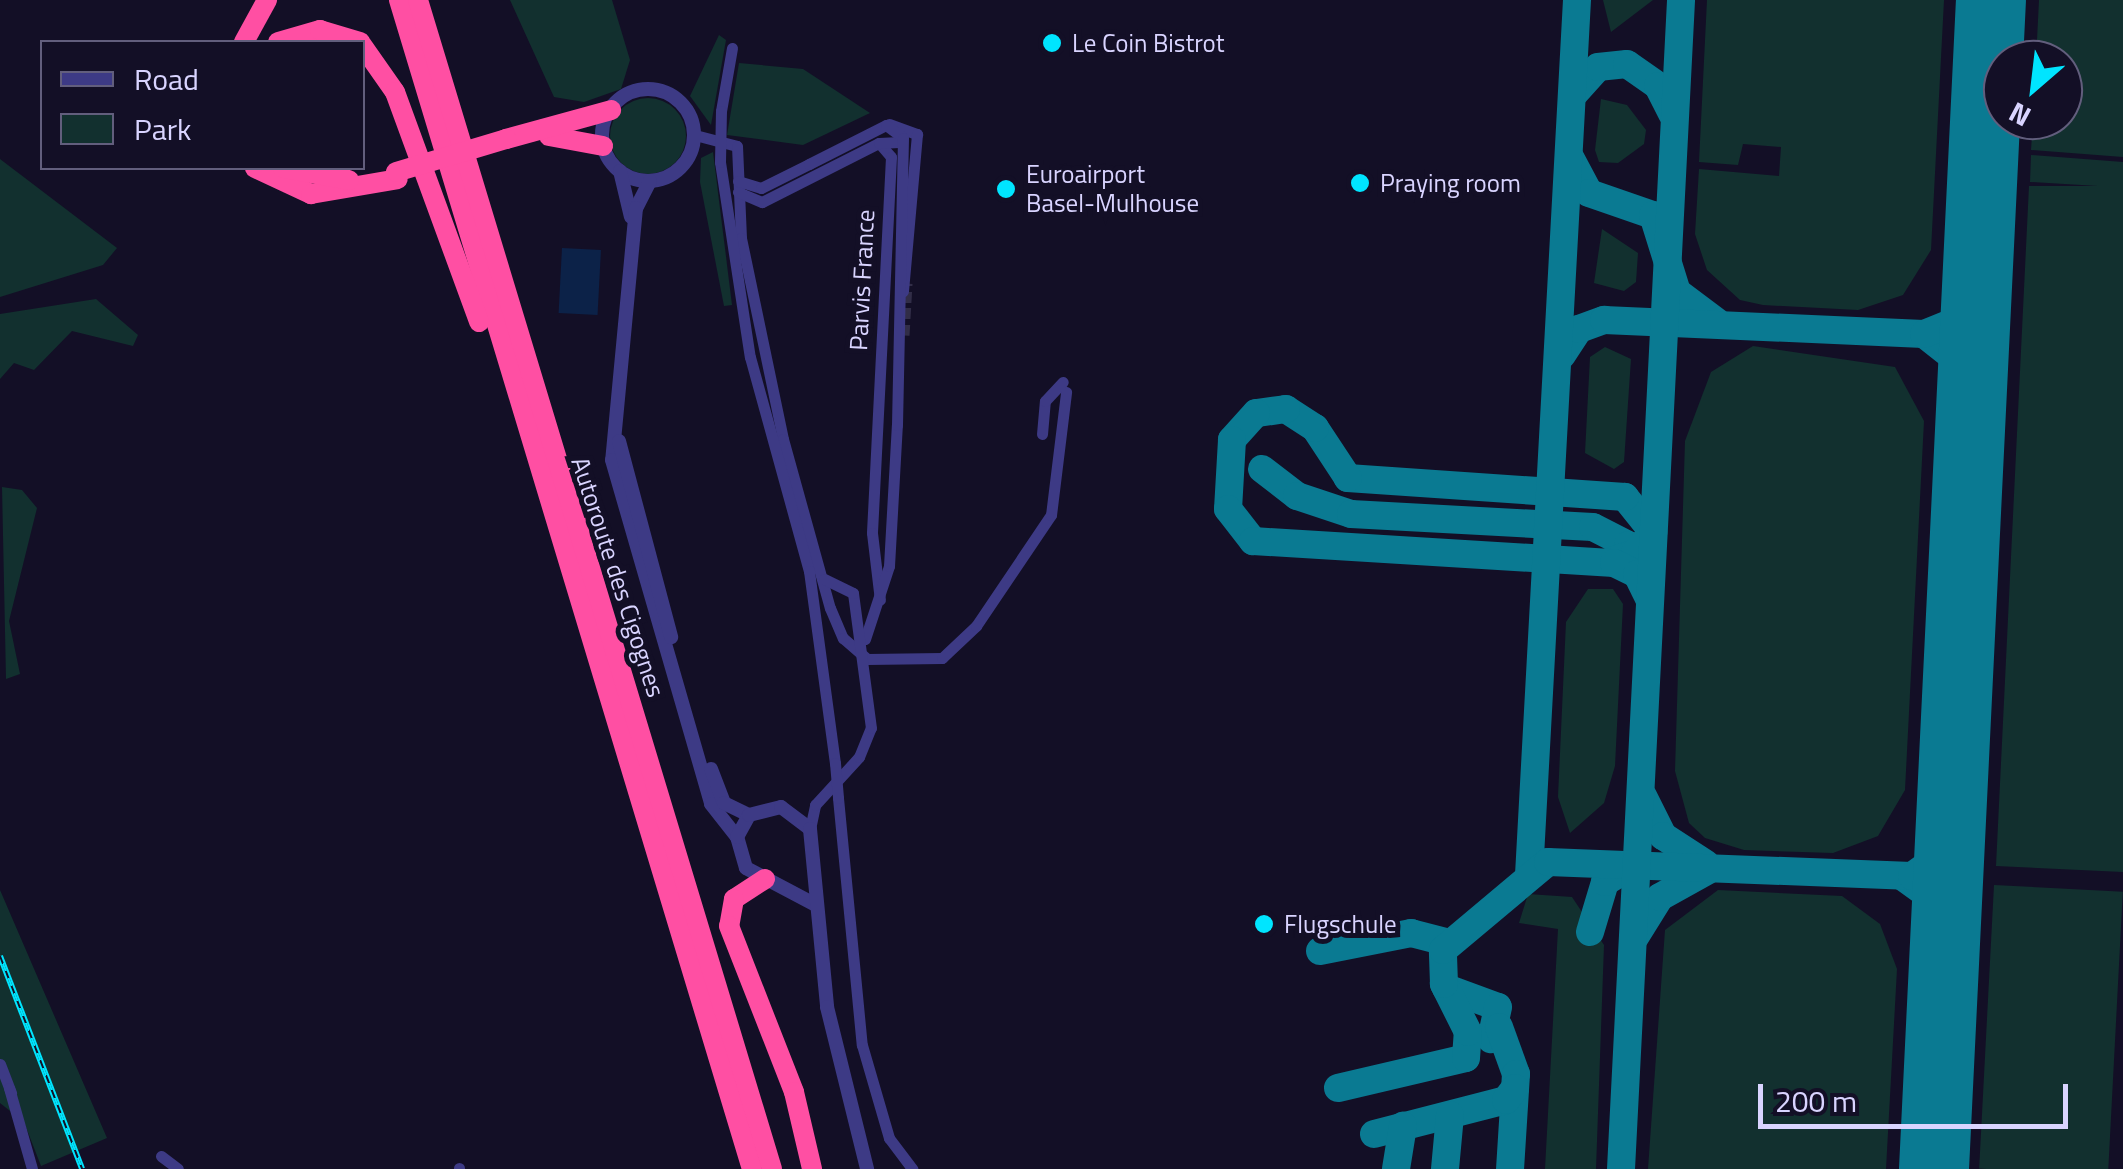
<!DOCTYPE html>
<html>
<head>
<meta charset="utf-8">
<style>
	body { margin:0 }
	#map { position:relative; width:2123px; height:1169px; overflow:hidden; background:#130f26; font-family:"Titillium Web",sans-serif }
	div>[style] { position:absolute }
	.green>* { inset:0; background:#12302f; transform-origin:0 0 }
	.round { border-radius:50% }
	.water>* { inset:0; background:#0c2248; transform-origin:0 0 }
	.taxiway>* { height:28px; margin:-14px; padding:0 14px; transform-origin:14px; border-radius:14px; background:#0a7a92 }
	.runway>* { height:70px; margin:-35px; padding:0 35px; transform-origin:35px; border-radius:35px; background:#0a7a92 }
	.minor-tunnel>* { height:11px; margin-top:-5.5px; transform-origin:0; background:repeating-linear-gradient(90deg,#312d47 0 11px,transparent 0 16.5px) }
	.minor>* { height:11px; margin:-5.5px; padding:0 5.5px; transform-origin:5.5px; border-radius:5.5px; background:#3d3a85 }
	.tertiary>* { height:14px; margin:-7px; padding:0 7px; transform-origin:7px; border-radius:7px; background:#3d3a85 }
	.tertiary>.ring { margin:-7px; padding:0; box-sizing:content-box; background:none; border:14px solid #3d3a85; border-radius:50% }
	.motorway>* { height:20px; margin:-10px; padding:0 10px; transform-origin:10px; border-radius:10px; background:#ff4fa3 }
	.rail>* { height:6px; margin-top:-3px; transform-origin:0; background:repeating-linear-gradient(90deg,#130f26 0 8px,#00e5ff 0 16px); box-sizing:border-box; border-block:2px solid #00e5ff }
	.minor-bridge>* { height:11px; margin:-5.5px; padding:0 5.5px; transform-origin:5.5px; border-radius:5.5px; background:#3d3a85 }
	.motorway-bridge>* { height:20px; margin:-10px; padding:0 10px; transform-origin:10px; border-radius:10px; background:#ff4fa3 }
	.dots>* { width:28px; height:28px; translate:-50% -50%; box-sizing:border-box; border:5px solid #130f26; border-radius:50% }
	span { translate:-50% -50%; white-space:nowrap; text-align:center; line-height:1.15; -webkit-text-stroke:10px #130f26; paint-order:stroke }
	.poi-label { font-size:25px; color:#d9d4ff }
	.left { translate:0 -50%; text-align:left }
	.street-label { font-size:25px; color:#d9d4ff }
	.legend { position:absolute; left:40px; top:40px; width:325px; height:130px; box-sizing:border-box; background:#130f26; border:2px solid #625e7d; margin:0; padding:12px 18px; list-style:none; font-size:30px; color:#d9d4ff }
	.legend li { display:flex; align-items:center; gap:20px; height:50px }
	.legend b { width:50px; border:2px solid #625e7d }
	.north { position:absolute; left:1983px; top:40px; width:100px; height:100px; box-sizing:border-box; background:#130f26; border:2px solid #625e7d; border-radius:50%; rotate:208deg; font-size:28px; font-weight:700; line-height:40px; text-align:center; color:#d9d4ff }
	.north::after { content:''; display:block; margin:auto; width:35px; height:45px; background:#00e5ff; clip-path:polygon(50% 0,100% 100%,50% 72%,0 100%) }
	.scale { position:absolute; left:1758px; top:1084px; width:310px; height:45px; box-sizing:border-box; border:5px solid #d9d4ff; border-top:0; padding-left:12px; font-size:30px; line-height:35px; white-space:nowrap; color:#d9d4ff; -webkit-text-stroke:8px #130f26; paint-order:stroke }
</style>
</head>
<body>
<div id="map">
	<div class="green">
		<i style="clip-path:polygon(510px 0,612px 0,630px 60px,621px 89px,584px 102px,554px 97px)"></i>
		<i style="clip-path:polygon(1603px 0,1653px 0,1611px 32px)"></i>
		<i style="clip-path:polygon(1707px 0,1944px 0,1931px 250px,1903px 295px,1858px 310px,1763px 305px,1740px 300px,1707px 270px,1695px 234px,1699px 169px,1779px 176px,1781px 147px,1743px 144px,1738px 165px,1699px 162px)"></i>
		<i style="clip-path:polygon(2039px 0,2123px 0,2123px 157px,2031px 150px,2033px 120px,2063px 120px,2063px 60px,2036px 60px)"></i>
		<i style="clip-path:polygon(719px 35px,726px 40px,711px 125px,690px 96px)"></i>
		<i style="clip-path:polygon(739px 63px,803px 69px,870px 113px,803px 145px,727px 135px)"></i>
		<i class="round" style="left:610px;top:98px;width:76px;height:76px"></i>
		<i style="clip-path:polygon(1601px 99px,1627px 105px,1646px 130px,1644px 144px,1618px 163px,1599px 162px,1595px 150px)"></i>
		<i style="clip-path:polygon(713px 152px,732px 305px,724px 306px,700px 182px,701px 158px)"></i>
		<i style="clip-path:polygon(2031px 155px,2123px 162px,2123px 872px,1996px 866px,2029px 186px,2098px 186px,2030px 182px)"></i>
		<i style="clip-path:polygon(0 159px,117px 248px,103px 265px,0 297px)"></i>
		<i style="clip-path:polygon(1602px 229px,1638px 253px,1636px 282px,1624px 291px,1594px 283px)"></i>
		<i style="clip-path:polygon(96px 299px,138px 335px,133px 346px,72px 331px,34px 370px,14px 363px,0 379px,0 314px)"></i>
		<i style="clip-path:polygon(1753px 346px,1895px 367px,1924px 421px,1905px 790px,1878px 836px,1833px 853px,1744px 850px,1705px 838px,1689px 823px,1675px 771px,1685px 441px,1711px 372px)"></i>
		<i style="clip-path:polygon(1605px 347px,1631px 359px,1624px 462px,1614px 469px,1585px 453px,1590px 357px)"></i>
		<i style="clip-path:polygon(2px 487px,22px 490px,37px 508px,9px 621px,20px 674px,6px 679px)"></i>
		<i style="clip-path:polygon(1588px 589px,1613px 589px,1623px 604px,1615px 766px,1604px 803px,1570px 833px,1558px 797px,1566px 622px)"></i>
		<i style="left:1994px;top:885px;width:129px;height:284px;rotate:3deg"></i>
		<i style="clip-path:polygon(0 890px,107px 1138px,41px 1166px,24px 1122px,0 1103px)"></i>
		<i style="clip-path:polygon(1718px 890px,1842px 896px,1880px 924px,1897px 969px,1886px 1169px,1648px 1169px,1665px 930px)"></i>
		<i style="clip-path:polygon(1528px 894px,1572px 897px,1604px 945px,1596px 1169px,1545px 1169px,1558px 929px,1519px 923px)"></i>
	</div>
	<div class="water">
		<i style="left:562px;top:248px;width:39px;height:65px;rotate:3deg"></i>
	</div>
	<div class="taxiway">
		<i style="left:1574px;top:94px;width:36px;rotate:-48deg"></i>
		<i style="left:1598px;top:67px;width:29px;rotate:-6deg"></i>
		<i style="left:1627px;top:64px;width:38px;rotate:35deg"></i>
		<i style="left:1658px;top:86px;width:31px;rotate:63deg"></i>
		<i style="left:1571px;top:159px;width:38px;rotate:62deg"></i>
		<i style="left:1589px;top:193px;width:68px;rotate:19deg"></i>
		<i style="left:1653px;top:215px;width:81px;rotate:72.7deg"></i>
		<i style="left:1677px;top:292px;width:50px;rotate:36.9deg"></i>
		<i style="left:1562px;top:355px;width:31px;rotate:-57deg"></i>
		<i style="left:1579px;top:329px;width:27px;rotate:-20deg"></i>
		<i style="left:1604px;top:320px;width:320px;rotate:2.5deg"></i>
		<i style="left:1972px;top:399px;width:36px;rotate:-106deg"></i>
		<i style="left:1962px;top:364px;width:48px;rotate:-141.7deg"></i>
		<i style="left:1924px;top:334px;width:40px;rotate:-22deg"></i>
		<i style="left:1961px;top:319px;width:38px;rotate:-65deg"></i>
		<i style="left:1262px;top:469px;width:44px;rotate:37.6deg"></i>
		<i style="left:1297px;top:496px;width:57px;rotate:18.4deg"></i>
		<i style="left:1351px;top:514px;width:242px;rotate:3.1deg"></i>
		<i style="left:1593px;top:527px;width:39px;rotate:27deg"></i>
		<i style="left:1628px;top:545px;width:27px;rotate:54deg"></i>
		<i style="left:1608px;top:562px;width:28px;rotate:-18deg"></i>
		<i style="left:1635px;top:553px;width:28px;rotate:-49deg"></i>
		<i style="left:1653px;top:532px;width:45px;rotate:-128.7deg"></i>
		<i style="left:1625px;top:497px;width:278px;rotate:-176.1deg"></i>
		<i style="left:1348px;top:478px;width:60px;rotate:-123.4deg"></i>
		<i style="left:1315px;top:428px;width:35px;rotate:-147deg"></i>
		<i style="left:1286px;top:409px;width:30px;rotate:172deg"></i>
		<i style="left:1256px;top:413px;width:36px;rotate:132deg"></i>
		<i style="left:1232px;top:440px;width:69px;rotate:93.3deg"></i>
		<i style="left:1228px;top:509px;width:41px;rotate:52deg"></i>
		<i style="left:1253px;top:541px;width:362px;rotate:3.5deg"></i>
		<i style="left:1614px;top:563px;width:25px;rotate:26deg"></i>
		<i style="left:1637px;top:574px;width:28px;rotate:64deg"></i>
		<i style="left:1643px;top:796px;width:45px;rotate:63.4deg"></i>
		<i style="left:1663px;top:836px;width:51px;rotate:33.1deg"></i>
		<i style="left:1529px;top:875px;width:876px;rotate:-86.86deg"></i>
		<i style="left:1903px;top:877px;width:44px;rotate:35.8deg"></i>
		<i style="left:1939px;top:903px;width:45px;rotate:82.4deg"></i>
		<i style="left:1590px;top:932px;width:52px;rotate:-73.3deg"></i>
		<i style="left:1605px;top:882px;width:35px;rotate:-31deg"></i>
		<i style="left:1635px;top:937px;width:47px;rotate:-58deg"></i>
		<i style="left:1660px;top:897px;width:54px;rotate:-29deg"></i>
		<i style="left:1320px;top:951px;width:93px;rotate:-11.2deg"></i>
		<i style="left:1411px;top:933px;width:40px;rotate:14.4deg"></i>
		<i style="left:1446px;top:988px;width:55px;rotate:20.1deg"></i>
		<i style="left:1498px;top:1007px;width:33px;rotate:102deg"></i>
		<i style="left:1499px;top:1027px;width:50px;rotate:70.1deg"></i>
		<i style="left:1516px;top:1074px;width:95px;rotate:93.6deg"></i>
		<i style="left:1338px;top:1088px;width:131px;rotate:-13.2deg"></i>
		<i style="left:1466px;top:1058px;width:26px;rotate:-86deg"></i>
		<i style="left:1468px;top:1032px;width:54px;rotate:-116.6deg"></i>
		<i style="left:1444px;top:984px;width:34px;rotate:-92deg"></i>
		<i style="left:1443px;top:950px;width:137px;rotate:-40deg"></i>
		<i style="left:1548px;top:862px;width:364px;rotate:2.2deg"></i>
		<i style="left:1912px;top:876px;width:36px;rotate:-36deg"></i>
		<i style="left:1941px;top:855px;width:44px;rotate:-76.9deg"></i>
		<i style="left:1374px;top:1134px;width:136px;rotate:-14.4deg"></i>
		<i style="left:1506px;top:1100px;width:15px;rotate:-53deg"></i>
		<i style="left:1396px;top:1169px;width:44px;rotate:-80.8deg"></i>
		<i style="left:1445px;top:1169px;width:54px;rotate:-84.7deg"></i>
		<i style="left:1621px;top:1169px;width:1171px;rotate:-87.06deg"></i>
	</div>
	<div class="runway">
		<i style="left:1934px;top:1169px;width:1170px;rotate:-87.21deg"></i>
	</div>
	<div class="minor-tunnel">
		<i style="left:904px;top:335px;width:52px;rotate:-86.7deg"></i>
	</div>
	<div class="minor">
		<i style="left:721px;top:111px;width:64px;rotate:-80.1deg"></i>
		<i style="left:695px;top:135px;width:43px;rotate:14.7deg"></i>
		<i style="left:737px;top:146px;width:92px;rotate:87.5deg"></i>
		<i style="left:741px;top:238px;width:205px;rotate:78.2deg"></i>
		<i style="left:783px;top:439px;width:175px;rotate:74.5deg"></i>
		<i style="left:830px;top:608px;width:33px;rotate:67deg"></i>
		<i style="left:843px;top:638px;width:32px;rotate:41deg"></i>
		<i style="left:867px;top:659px;width:75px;rotate:-0.8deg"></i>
		<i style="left:942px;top:658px;width:47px;rotate:-43.3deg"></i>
		<i style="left:976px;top:626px;width:134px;rotate:-56deg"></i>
		<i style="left:1051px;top:515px;width:124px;rotate:-83deg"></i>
		<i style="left:879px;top:143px;width:18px;rotate:49deg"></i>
		<i style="left:891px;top:157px;width:376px;rotate:92.9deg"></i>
		<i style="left:872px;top:533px;width:67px;rotate:83.2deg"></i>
		<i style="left:720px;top:162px;width:197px;rotate:81.3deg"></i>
		<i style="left:750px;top:357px;width:222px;rotate:74.6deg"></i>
		<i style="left:809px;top:571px;width:194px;rotate:82.3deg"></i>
		<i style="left:738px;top:181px;width:24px;rotate:17deg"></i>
		<i style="left:761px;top:188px;width:54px;rotate:-26.6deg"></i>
		<i style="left:738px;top:192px;width:26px;rotate:23deg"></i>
		<i style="left:762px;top:202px;width:131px;rotate:-26.8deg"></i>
		<i style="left:879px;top:143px;width:20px;rotate:-3deg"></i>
		<i style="left:1042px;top:434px;width:33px;rotate:-85deg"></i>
		<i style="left:1045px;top:401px;width:26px;rotate:-47deg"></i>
		<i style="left:865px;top:639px;width:77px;rotate:-71.8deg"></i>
		<i style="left:889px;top:566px;width:141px;rotate:-86.8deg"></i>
		<i style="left:838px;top:798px;width:248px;rotate:84.5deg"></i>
		<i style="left:862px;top:1045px;width:97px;rotate:73.8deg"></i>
		<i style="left:889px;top:1138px;width:39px;rotate:53deg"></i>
		<i style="left:810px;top:829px;width:25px;rotate:-78deg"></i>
		<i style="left:815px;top:805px;width:65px;rotate:-47.5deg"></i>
		<i style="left:859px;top:757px;width:31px;rotate:-68deg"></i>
		<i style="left:871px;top:728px;width:136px;rotate:-97.6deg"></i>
		<i style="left:853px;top:593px;width:32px;rotate:-154deg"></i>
		<i style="left:0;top:1064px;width:31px;rotate:69deg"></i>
		<i style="left:9px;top:1088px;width:84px;rotate:74.1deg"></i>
		<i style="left:161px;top:1156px;width:21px;rotate:37deg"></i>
		<i style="left:459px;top:1169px;width:1px;rotate:-90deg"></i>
	</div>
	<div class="tertiary">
		<i class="ring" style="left:602px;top:89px;width:78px;height:78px"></i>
		<i style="left:620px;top:171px;width:47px;rotate:76.6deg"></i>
		<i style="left:650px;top:181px;width:30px;rotate:117deg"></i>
		<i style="left:636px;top:208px;width:253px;rotate:95.4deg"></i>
		<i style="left:612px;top:460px;width:358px;rotate:73.9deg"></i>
		<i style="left:711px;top:804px;width:42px;rotate:51.8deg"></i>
		<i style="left:619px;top:441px;width:203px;rotate:75.1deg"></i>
		<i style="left:711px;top:769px;width:36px;rotate:69deg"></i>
		<i style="left:724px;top:803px;width:28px;rotate:26deg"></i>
		<i style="left:814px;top:904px;width:77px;rotate:-152.1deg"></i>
		<i style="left:746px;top:868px;width:32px;rotate:-106deg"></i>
		<i style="left:737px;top:837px;width:25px;rotate:-61deg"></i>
		<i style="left:749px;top:815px;width:33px;rotate:-14deg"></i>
		<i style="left:781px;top:807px;width:36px;rotate:37deg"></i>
		<i style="left:810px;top:829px;width:179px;rotate:84.5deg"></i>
		<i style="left:827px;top:1007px;width:167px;rotate:76.1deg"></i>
	</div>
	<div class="motorway">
		<i style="left:399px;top:0;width:1221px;rotate:73.2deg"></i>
		<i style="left:418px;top:0;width:1221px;rotate:73.15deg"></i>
		<i style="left:244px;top:42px;width:48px;rotate:-61.3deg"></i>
		<i style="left:278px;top:42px;width:44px;rotate:-15.9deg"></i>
		<i style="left:320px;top:30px;width:42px;rotate:16.7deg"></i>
		<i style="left:362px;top:45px;width:57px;rotate:54.9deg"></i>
		<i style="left:395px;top:92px;width:245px;rotate:69.9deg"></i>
		<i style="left:549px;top:136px;width:55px;rotate:10.5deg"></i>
		<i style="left:506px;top:139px;width:109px;rotate:-15.4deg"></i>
		<i style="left:255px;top:168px;width:62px;rotate:24.9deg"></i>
		<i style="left:311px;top:194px;width:88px;rotate:-9.8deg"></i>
		<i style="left:283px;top:168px;width:67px;rotate:10.3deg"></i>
		<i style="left:765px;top:879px;width:37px;rotate:147deg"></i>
		<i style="left:734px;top:899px;width:27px;rotate:100deg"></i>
		<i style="left:729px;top:926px;width:178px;rotate:68.6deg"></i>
		<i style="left:794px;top:1092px;width:79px;rotate:76.8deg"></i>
	</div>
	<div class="rail">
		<i style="left:0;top:956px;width:228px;rotate:68.9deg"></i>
	</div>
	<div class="minor-bridge">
		<i style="left:889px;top:124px;width:30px;rotate:20deg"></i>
		<i style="left:917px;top:134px;width:158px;rotate:95.1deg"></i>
		<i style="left:720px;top:162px;width:51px;rotate:-88.9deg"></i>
		<i style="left:809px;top:164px;width:86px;rotate:-26.9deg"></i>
		<i style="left:886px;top:125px;width:21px;rotate:37deg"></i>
		<i style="left:903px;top:138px;width:287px;rotate:91.2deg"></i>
		<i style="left:835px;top:763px;width:35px;rotate:85deg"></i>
	</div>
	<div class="motorway-bridge">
		<i style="left:396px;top:172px;width:115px;rotate:-16.7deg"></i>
	</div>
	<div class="dots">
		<i style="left:1052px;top:43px;background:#00e5ff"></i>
		<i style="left:1360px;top:183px;background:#00e5ff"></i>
		<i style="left:1006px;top:189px;background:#00e5ff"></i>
		<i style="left:1264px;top:924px;background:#00e5ff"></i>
	</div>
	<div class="poi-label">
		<span class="left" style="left:1072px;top:43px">Le Coin Bistrot</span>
		<span class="left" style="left:1026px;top:189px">Euroairport<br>Basel-Mulhouse</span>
		<span class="left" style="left:1380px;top:183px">Praying room</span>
		<span class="left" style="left:1284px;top:924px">Flugschule</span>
	</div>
	<div class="street-label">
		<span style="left:862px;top:280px;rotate:-87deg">Parvis France</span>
		<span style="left:618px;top:577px;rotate:72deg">Autoroute des Cigognes</span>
	</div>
	<ul class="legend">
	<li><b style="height:12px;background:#3d3a85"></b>Road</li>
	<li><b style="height:28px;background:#12302f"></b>Park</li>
	</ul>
	<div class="north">N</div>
	<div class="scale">200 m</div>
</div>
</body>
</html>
